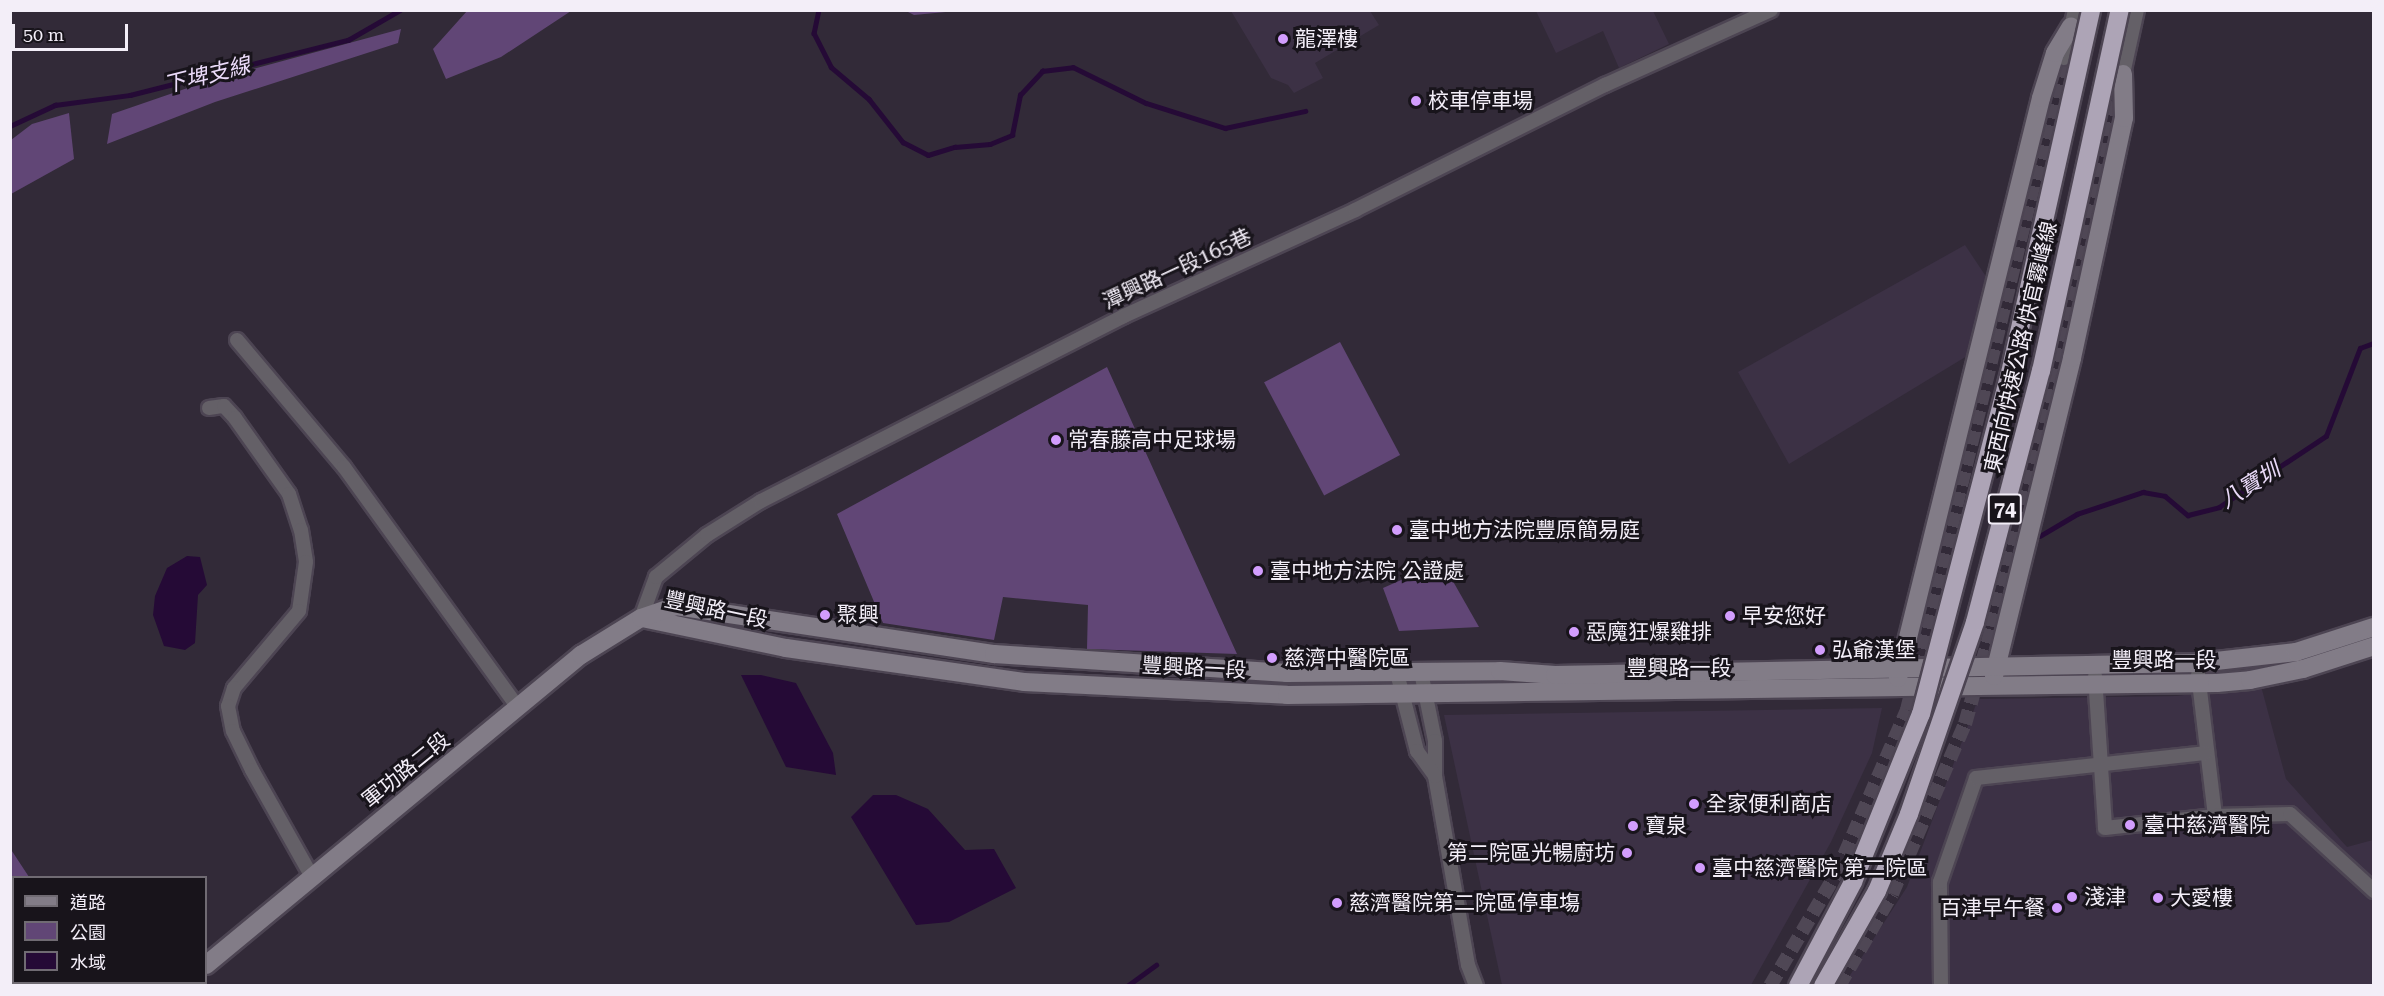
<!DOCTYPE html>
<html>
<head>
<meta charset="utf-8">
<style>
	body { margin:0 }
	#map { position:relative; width:2384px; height:996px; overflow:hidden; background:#322a38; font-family:"Roboto Serif","Noto Sans TC",serif }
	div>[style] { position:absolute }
	.built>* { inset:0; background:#3c3145 }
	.green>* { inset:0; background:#614676; transform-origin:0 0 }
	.water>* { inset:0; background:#250a36 }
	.stream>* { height:4.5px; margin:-2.25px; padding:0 2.25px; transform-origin:2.25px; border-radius:2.25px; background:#250a36 }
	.street-tunnel>* { height:14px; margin-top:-7px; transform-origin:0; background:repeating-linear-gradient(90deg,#4f4755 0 14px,transparent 0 21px) }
	.roads { filter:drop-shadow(2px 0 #4d4553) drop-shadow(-2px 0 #4d4553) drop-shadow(0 2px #4d4553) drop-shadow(0 -2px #4d4553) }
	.street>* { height:14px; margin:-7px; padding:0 7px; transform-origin:7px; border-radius:7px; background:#646067 }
	.secondary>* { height:18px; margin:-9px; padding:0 9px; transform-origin:9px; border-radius:9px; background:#827c87 }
	.bridges { filter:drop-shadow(2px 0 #4d4553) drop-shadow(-2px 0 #4d4553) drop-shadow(0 2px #4d4553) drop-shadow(0 -2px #4d4553) }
	.highway-bridge>* { height:18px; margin:-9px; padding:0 9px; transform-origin:9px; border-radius:9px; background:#ada4b6 }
	.dots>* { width:16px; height:16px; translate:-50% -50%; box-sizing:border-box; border:3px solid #18141b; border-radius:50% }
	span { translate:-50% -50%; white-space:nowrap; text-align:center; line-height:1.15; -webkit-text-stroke:6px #18141b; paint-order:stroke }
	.shield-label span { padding:2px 4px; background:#18141b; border:2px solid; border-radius:4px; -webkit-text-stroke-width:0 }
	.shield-label { font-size:20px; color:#f3eef8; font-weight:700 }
	.poi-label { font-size:21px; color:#f3eef8 }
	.left { translate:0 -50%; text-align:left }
	.right { translate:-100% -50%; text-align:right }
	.street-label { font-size:21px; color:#f3eef8 }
	.water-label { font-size:22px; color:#ebdbfa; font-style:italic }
	.frame { position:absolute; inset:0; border:12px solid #f3eef8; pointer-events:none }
	.legend { position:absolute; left:12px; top:876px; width:195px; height:108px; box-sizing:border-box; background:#18141b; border:2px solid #706b73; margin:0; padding:8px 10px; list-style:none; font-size:18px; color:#f3eef8 }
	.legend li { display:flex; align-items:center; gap:12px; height:30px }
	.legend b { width:30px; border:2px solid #706b73 }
	.scale { position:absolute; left:12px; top:24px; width:116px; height:27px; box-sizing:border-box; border:3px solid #f3eef8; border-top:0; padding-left:8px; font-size:18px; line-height:21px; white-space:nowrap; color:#f3eef8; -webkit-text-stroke:4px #18141b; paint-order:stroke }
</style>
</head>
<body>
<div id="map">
	<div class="built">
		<i style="clip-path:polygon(1231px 11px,1370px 11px,1379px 25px,1315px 63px,1323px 78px,1294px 93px,1288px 85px,1271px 78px)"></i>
		<i style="clip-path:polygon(1536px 11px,1653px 11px,1669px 44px,1619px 68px,1603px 31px,1556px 53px)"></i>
		<i style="clip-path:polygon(1965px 245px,1989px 281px,1972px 353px,1789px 464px,1738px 372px)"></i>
		<i style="clip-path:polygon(2261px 686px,2286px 779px,2347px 847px,2373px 840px,2373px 985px,1843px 986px,1907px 887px,1978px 699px,2176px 696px)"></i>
		<i style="clip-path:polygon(1882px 708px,1872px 753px,1831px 842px,1751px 985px,1502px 985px,1444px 715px)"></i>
	</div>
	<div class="green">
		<i style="clip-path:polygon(467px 11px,467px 10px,571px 11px,501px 57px,446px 79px,433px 49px)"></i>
		<i style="clip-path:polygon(956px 11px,914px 15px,906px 11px,956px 10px)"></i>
		<i style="clip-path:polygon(401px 29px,398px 43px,215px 102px,107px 144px,112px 114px,205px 82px)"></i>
		<i style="clip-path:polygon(69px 113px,74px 159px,11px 194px,11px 140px,32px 124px)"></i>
		<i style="left:1340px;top:342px;width:128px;height:86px;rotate:62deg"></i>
		<i style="clip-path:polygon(1107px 367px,1237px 654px,1087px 649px,1088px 605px,1003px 597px,994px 640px,883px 623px,837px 514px)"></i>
		<i style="clip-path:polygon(1442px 562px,1479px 627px,1399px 631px,1383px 588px)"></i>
		<i style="clip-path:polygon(10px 848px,29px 877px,14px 878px,14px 982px,29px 983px,27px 985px,11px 985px)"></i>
	</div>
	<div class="water">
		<i style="clip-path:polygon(187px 556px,200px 557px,207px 585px,198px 595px,195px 643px,185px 650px,164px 646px,153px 615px,155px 596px,167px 568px)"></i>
		<i style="clip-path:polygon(741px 675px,761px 675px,796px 683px,833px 753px,836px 775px,786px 767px)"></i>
		<i style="clip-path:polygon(873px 795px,896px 795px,928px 809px,965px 850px,994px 849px,1016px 888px,949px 922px,916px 925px,851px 817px)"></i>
	</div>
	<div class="stream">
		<i style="left:819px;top:10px;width:24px;rotate:102deg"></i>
		<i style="left:814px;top:33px;width:38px;rotate:63deg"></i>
		<i style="left:831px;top:67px;width:50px;rotate:40.1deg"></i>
		<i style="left:869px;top:99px;width:55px;rotate:51.7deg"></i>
		<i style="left:903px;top:142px;width:28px;rotate:27deg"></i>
		<i style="left:928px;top:155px;width:28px;rotate:-17deg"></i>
		<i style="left:955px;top:147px;width:35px;rotate:-5deg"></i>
		<i style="left:990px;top:144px;width:24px;rotate:-22deg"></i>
		<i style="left:1012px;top:135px;width:41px;rotate:-78.7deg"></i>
		<i style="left:1020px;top:95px;width:33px;rotate:-47deg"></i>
		<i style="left:1042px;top:71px;width:31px;rotate:-7deg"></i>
		<i style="left:1073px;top:67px;width:81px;rotate:26.3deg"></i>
		<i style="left:1146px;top:103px;width:83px;rotate:17.6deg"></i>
		<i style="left:1225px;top:128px;width:82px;rotate:-12deg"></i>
		<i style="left:10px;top:126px;width:50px;rotate:-25deg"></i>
		<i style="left:55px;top:105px;width:76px;rotate:-7.6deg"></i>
		<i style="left:130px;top:95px;width:225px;rotate:-14.2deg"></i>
		<i style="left:348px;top:40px;width:60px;rotate:-30deg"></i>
		<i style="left:2040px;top:536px;width:43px;rotate:-30.7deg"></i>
		<i style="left:2077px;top:514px;width:70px;rotate:-18.4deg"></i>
		<i style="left:2143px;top:492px;width:22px;rotate:10deg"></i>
		<i style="left:2165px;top:496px;width:30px;rotate:40deg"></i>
		<i style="left:2188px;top:515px;width:32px;rotate:-14deg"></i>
		<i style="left:2219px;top:507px;width:128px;rotate:-33.6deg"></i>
		<i style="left:2326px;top:436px;width:94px;rotate:-68.9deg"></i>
		<i style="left:2360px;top:348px;width:15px;rotate:-20deg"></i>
		<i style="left:1127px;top:986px;width:36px;rotate:-36deg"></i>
	</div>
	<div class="street-tunnel">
		<i style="left:1770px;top:986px;width:130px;rotate:-59.5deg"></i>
		<i style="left:1836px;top:874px;width:179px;rotate:-66.6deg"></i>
		<i style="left:1907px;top:710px;width:671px;rotate:-76.46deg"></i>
		<i style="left:1839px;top:986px;width:106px;rotate:-60.1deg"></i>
		<i style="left:1892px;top:894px;width:185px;rotate:-66.8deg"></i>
		<i style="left:1965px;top:724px;width:101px;rotate:-74.4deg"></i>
		<i style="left:1992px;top:627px;width:552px;rotate:-76.69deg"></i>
	</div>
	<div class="roads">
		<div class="street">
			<i style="left:2064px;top:58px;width:49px;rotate:-77.1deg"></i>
			<i style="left:2123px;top:74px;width:66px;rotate:-77.7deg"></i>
			<i style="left:237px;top:340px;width:166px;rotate:49.9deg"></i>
			<i style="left:344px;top:467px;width:296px;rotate:54.1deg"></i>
			<i style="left:209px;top:408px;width:15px;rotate:-8deg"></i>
			<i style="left:224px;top:406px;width:16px;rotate:47deg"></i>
			<i style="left:235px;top:418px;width:93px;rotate:54.6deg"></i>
			<i style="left:289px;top:494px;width:38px;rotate:72deg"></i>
			<i style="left:301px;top:530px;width:32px;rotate:81deg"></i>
			<i style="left:306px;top:562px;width:49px;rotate:98.1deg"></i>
			<i style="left:299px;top:611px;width:101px;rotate:130.2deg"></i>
			<i style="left:234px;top:688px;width:19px;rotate:108deg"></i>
			<i style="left:228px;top:706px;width:25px;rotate:79deg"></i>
			<i style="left:233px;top:731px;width:43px;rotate:64deg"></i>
			<i style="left:252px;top:770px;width:123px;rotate:60.7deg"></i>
			<i style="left:641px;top:618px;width:44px;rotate:-69.9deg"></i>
			<i style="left:656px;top:577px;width:66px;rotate:-39.5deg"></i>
			<i style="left:707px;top:535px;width:64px;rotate:-32.2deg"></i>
			<i style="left:761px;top:501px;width:407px;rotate:-27deg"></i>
			<i style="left:1124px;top:316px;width:254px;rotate:-24.6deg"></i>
			<i style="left:1355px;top:210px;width:280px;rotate:-26.6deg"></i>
			<i style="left:1605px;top:85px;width:182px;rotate:-24.3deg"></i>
			<i style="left:1421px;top:672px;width:70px;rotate:78.5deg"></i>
			<i style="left:1435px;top:741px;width:35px;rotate:90deg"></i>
			<i style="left:1435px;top:776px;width:192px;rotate:80.1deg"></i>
			<i style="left:1468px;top:965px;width:22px;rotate:69deg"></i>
			<i style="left:1397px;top:673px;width:81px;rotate:75.6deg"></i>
			<i style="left:1417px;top:751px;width:31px;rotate:54deg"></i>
			<i style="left:2095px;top:676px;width:152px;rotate:86.2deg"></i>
			<i style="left:2105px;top:828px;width:111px;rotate:-6.2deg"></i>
			<i style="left:2215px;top:816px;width:143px;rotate:-96.8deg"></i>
			<i style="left:2215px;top:816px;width:75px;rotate:-1.5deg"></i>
			<i style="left:2290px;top:814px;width:114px;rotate:42.5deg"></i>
			<i style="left:1941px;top:986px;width:104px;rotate:-90.6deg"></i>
			<i style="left:1940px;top:882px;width:110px;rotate:-70.9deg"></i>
			<i style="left:1976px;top:778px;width:230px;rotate:-6.2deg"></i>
		</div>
		<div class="secondary">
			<i style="left:642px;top:618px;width:147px;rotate:11.8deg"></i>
			<i style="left:786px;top:648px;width:240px;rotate:8.1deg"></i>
			<i style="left:1024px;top:682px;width:263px;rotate:2.8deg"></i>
			<i style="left:1287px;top:695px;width:930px;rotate:-0.74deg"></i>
			<i style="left:2217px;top:683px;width:33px;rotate:-5deg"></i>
			<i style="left:2250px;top:680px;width:54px;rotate:-11.7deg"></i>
			<i style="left:2303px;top:669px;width:75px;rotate:-17.9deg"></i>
			<i style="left:1994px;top:676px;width:327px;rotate:-76.2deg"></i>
			<i style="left:2072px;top:358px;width:246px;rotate:-77.8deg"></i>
			<i style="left:2124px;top:118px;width:44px;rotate:-91.3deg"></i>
			<i style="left:1898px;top:678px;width:597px;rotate:-76.15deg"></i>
			<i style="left:2041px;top:98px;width:47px;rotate:-72.7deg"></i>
			<i style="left:2055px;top:53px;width:31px;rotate:-59deg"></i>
			<i style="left:206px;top:965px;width:487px;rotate:-39.6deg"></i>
			<i style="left:581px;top:655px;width:70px;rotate:-31.7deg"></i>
			<i style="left:641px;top:618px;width:37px;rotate:-19deg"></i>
			<i style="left:676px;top:606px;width:322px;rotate:8.6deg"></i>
			<i style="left:994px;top:654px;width:294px;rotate:3.7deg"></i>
			<i style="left:1287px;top:673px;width:213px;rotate:-0.5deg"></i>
			<i style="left:1500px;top:671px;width:55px;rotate:4.2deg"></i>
			<i style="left:1555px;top:675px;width:643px;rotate:-1.07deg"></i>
			<i style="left:2198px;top:663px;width:99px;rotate:-6.4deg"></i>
			<i style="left:2296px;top:652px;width:82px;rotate:-17.8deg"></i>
			<i style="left:181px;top:986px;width:6px;rotate:-45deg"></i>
		</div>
	</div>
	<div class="bridges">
		<div class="highway-bridge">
			<i style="left:1798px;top:986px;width:118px;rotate:-62.1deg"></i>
			<i style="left:1853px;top:882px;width:181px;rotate:-68deg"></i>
			<i style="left:1921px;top:714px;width:362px;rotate:-75.4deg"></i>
			<i style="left:2012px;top:364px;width:363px;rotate:-77.4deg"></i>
			<i style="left:1823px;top:986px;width:109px;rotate:-60.4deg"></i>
			<i style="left:1877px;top:891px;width:83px;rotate:-67.4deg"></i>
			<i style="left:1909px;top:814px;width:203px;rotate:-71deg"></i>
			<i style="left:1975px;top:622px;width:260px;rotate:-75.3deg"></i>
			<i style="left:2041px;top:371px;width:370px;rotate:-77.7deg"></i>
		</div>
	</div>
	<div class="dots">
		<i style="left:1283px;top:39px;background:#d29dfd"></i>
		<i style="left:1416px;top:101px;background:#d29dfd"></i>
		<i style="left:1056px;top:440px;background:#d29dfd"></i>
		<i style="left:1397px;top:530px;background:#d29dfd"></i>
		<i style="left:1258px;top:571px;background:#d29dfd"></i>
		<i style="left:825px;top:615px;background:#d29dfd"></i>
		<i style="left:1730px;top:616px;background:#d29dfd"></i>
		<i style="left:1574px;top:632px;background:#d29dfd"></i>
		<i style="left:1820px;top:650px;background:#d29dfd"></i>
		<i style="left:1272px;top:658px;background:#d29dfd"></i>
		<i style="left:1694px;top:804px;background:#d29dfd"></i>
		<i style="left:2130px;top:825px;background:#d29dfd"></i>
		<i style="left:1633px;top:826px;background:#d29dfd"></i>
		<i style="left:1627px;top:853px;background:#d29dfd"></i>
		<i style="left:1700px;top:868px;background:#d29dfd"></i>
		<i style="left:2072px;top:897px;background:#d29dfd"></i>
		<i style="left:2158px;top:898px;background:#d29dfd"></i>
		<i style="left:1337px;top:903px;background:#d29dfd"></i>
		<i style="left:2057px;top:908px;background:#d29dfd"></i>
	</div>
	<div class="shield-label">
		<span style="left:2005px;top:509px">74</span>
	</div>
	<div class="poi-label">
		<span class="left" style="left:1295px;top:39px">龍澤樓</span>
		<span class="left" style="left:1428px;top:101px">校車停車場</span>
		<span class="left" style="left:1068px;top:440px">常春藤高中足球場</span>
		<span class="left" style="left:1409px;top:530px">臺中地方法院豐原簡易庭</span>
		<span class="left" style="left:1270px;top:571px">臺中地方法院 公證處</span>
		<span class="left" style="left:837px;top:615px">聚興</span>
		<span class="left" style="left:1742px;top:616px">早安您好</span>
		<span class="left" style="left:1586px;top:632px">惡魔狂爆雞排</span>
		<span class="left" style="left:1832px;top:650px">弘爺漢堡</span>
		<span class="left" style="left:1284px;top:658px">慈濟中醫院區</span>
		<span class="left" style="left:1706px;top:804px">全家便利商店</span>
		<span class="left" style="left:2144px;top:825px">臺中慈濟醫院</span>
		<span class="left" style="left:1645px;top:826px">寶泉</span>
		<span class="right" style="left:1615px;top:853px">第二院區光暢廚坊</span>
		<span class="left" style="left:1712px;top:868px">臺中慈濟醫院 第二院區</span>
		<span class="left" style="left:2084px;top:897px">淺津</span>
		<span class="left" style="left:2170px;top:898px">大愛樓</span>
		<span class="left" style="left:1349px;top:903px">慈濟醫院第二院區停車塲</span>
		<span class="right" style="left:2045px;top:908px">百津早午餐</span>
	</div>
	<div class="street-label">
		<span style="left:1177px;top:269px;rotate:-25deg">潭興路一段165巷</span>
		<span style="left:2021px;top:347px;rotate:-77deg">東西向快速公路 快官霧峰線</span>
		<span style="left:716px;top:610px;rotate:12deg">豐興路一段</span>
		<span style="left:2164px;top:660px">豐興路一段</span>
		<span style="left:1194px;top:668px;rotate:3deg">豐興路一段</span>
		<span style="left:1679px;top:668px">豐興路一段</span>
		<span style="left:406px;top:770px;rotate:-39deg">軍功路二段</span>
	</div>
	<div class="water-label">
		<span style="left:207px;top:75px;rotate:-14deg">下埤支線</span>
		<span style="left:2250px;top:485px;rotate:-32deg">八寶圳</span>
	</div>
	<div class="frame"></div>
	<ul class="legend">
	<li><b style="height:8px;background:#827c87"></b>道路</li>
	<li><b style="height:16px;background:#614676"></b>公園</li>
	<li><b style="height:16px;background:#250a36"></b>水域</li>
	</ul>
	<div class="scale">50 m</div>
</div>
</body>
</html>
